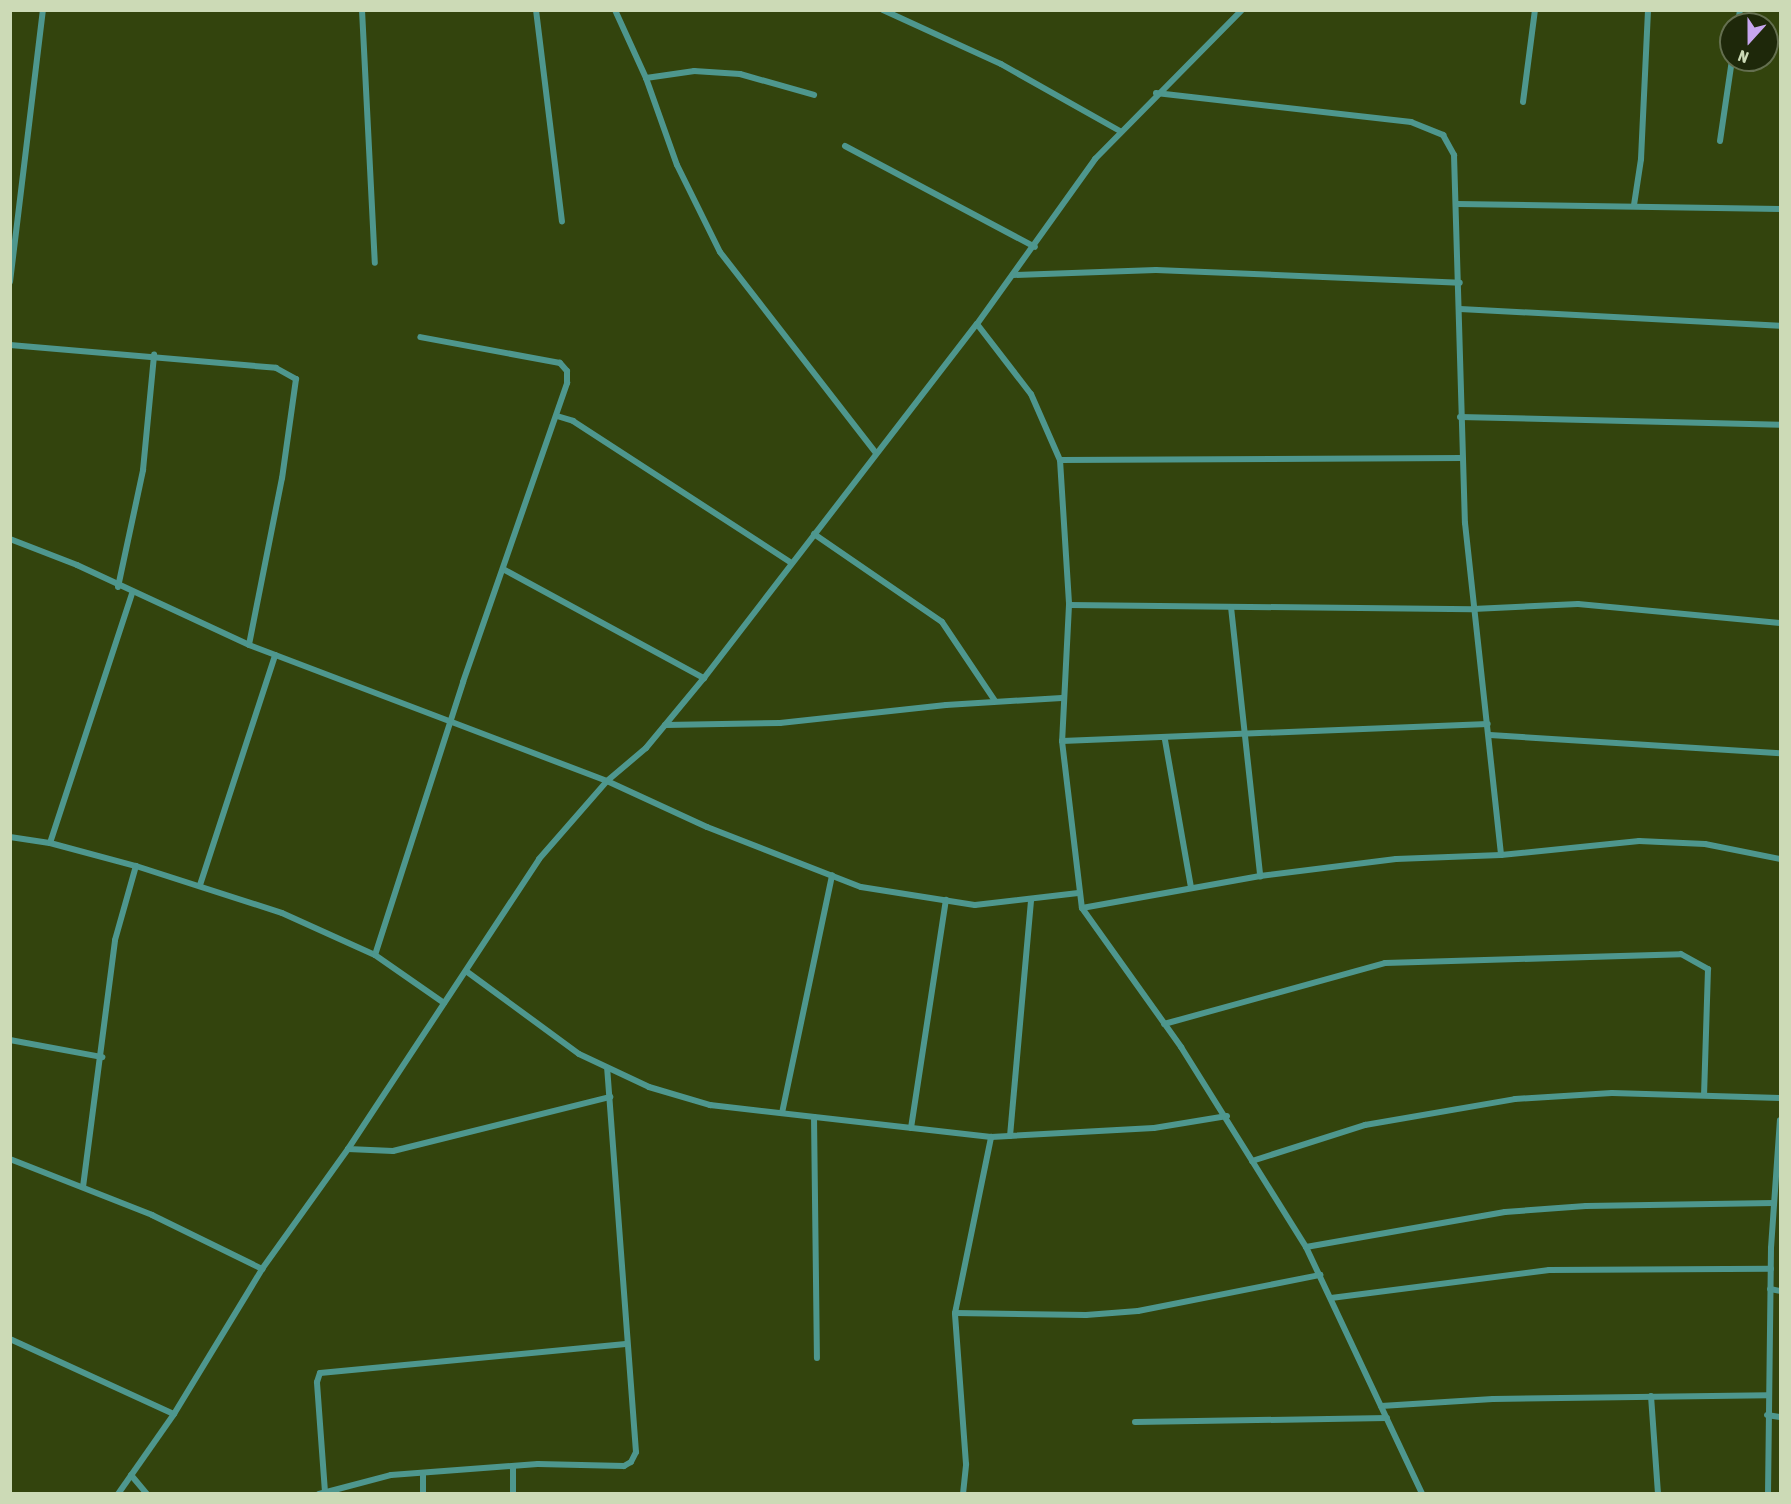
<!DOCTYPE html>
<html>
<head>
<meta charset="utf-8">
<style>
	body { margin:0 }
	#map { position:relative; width:1791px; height:1504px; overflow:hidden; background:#33440d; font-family:"Asap Condensed",sans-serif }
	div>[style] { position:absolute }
	.street>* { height:6px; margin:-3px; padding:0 3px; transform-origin:3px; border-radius:3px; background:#4e978e }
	span { translate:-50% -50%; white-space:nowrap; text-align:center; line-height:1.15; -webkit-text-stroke:6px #1e280a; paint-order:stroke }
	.frame { position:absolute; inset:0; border:12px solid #ccdab6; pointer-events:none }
	.north { position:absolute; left:1719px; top:12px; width:60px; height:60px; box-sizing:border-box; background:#1e280a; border:2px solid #646f4f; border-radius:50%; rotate:201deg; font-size:16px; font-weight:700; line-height:24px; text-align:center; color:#ccdab6 }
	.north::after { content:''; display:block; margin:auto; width:21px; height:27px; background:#c7a6ef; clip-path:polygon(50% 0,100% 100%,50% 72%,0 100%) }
</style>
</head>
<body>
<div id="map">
	<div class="street">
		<i style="left:362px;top:10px;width:253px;rotate:87.1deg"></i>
		<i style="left:536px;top:10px;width:213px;rotate:83deg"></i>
		<i style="left:615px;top:10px;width:75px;rotate:65.5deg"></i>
		<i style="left:646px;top:78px;width:92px;rotate:70.4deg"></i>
		<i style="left:677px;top:165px;width:97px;rotate:63.7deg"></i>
		<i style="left:720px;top:252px;width:253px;rotate:52.2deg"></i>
		<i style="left:883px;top:10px;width:130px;rotate:24.6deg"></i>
		<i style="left:1001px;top:64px;width:137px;rotate:29.4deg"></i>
		<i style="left:1738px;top:24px;width:14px;rotate:-82deg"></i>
		<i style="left:646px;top:78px;width:49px;rotate:-8.3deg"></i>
		<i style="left:694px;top:71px;width:46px;rotate:3.7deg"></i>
		<i style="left:740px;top:74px;width:77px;rotate:15.8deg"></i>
		<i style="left:1156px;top:93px;width:257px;rotate:6.5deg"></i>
		<i style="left:1411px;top:122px;width:35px;rotate:22deg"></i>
		<i style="left:1443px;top:135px;width:23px;rotate:61deg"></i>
		<i style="left:1454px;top:155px;width:368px;rotate:88.3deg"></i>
		<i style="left:1465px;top:523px;width:334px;rotate:83.8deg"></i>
		<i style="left:1523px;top:102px;width:93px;rotate:-82.6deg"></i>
		<i style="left:1720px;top:141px;width:82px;rotate:-81.6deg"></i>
		<i style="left:845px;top:146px;width:215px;rotate:28deg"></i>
		<i style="left:1457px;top:204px;width:323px;rotate:0.9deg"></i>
		<i style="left:1634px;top:205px;width:47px;rotate:-81.3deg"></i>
		<i style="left:1641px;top:159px;width:149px;rotate:-87.3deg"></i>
		<i style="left:1013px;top:275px;width:143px;rotate:-2deg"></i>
		<i style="left:1156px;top:270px;width:304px;rotate:2.4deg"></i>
		<i style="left:10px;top:282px;width:274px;rotate:-83.1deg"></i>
		<i style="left:1460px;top:309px;width:320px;rotate:3deg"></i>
		<i style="left:977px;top:324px;width:88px;rotate:52.4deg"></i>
		<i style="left:1031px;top:394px;width:72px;rotate:66.3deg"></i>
		<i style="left:1060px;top:460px;width:145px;rotate:86.4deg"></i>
		<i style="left:1069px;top:605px;width:136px;rotate:92.9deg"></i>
		<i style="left:1062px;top:741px;width:168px;rotate:83.2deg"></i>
		<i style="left:1082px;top:908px;width:171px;rotate:54.5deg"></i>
		<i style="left:1181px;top:1047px;width:236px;rotate:58deg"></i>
		<i style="left:1306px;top:1247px;width:273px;rotate:64.8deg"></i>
		<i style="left:10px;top:345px;width:267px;rotate:4.9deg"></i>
		<i style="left:276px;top:368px;width:23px;rotate:29deg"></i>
		<i style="left:296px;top:379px;width:100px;rotate:98deg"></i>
		<i style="left:282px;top:478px;width:170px;rotate:101.2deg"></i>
		<i style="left:557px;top:416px;width:17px;rotate:17deg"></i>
		<i style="left:573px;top:421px;width:261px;rotate:33deg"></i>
		<i style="left:1460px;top:417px;width:320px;rotate:1.4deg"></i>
		<i style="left:1060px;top:460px;width:402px;rotate:-0.3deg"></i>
		<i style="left:814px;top:534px;width:155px;rotate:34.5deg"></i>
		<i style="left:942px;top:622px;width:95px;rotate:56.1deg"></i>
		<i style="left:10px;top:539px;width:72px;rotate:21.2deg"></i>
		<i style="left:77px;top:565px;width:190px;rotate:24.9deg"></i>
		<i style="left:249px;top:645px;width:383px;rotate:20.8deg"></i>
		<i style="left:607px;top:781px;width:110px;rotate:24.7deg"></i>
		<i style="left:707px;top:827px;width:165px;rotate:21.3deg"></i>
		<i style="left:861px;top:887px;width:115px;rotate:9deg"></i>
		<i style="left:975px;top:905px;width:104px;rotate:-6.6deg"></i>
		<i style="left:503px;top:569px;width:229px;rotate:28.5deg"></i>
		<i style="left:118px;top:587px;width:120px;rotate:-77.9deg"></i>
		<i style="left:143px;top:470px;width:116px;rotate:-84.5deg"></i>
		<i style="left:1069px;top:605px;width:404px;rotate:0.6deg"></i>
		<i style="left:1473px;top:609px;width:105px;rotate:-2.7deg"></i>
		<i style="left:1578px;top:604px;width:203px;rotate:5.4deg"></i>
		<i style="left:1231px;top:607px;width:271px;rotate:83.8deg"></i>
		<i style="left:665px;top:725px;width:115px;rotate:-1deg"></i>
		<i style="left:780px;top:723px;width:167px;rotate:-6.2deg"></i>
		<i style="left:946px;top:705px;width:116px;rotate:-3.5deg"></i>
		<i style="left:1490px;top:735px;width:291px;rotate:3.6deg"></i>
		<i style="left:1165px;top:740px;width:150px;rotate:80deg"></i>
		<i style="left:1062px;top:741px;width:426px;rotate:-2.3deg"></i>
		<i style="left:10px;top:837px;width:40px;rotate:8.5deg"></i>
		<i style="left:50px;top:843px;width:89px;rotate:15deg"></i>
		<i style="left:136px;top:866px;width:153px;rotate:17.8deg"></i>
		<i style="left:282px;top:913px;width:102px;rotate:24.3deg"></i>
		<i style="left:375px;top:955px;width:84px;rotate:34.8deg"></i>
		<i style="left:50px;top:843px;width:263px;rotate:-71.8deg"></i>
		<i style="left:200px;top:885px;width:242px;rotate:-71.9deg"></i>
		<i style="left:1082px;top:908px;width:181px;rotate:-10.2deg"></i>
		<i style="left:1260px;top:876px;width:137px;rotate:-7.1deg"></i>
		<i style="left:1396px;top:859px;width:105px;rotate:-2.2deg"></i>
		<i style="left:1501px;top:855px;width:139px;rotate:-5.8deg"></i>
		<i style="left:1639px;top:841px;width:66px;rotate:2.6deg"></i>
		<i style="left:1705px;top:844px;width:76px;rotate:11.3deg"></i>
		<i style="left:375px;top:955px;width:287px;rotate:-72.1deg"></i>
		<i style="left:463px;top:682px;width:317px;rotate:-70.8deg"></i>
		<i style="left:567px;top:383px;width:12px;rotate:-90deg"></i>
		<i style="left:567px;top:371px;width:11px;rotate:-131deg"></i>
		<i style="left:560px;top:363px;width:142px;rotate:-169.5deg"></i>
		<i style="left:466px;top:971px;width:140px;rotate:36.3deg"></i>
		<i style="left:579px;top:1054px;width:77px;rotate:25.2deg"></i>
		<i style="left:649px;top:1087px;width:64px;rotate:16.4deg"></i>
		<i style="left:710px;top:1105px;width:283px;rotate:6.5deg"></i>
		<i style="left:991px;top:1137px;width:163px;rotate:-3.2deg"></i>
		<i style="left:1154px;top:1128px;width:74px;rotate:-9.3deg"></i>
		<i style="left:1164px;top:1024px;width:229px;rotate:-15.4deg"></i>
		<i style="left:1385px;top:963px;width:296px;rotate:-1.7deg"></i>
		<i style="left:1681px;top:954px;width:31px;rotate:29deg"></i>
		<i style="left:1708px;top:969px;width:125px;rotate:91.8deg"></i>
		<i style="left:10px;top:1040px;width:94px;rotate:10.5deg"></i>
		<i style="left:782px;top:1113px;width:243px;rotate:-78.1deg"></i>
		<i style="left:814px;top:1117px;width:241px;rotate:89.3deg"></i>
		<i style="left:911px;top:1128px;width:231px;rotate:-81.3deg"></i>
		<i style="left:1010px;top:1136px;width:238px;rotate:-84.9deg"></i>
		<i style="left:348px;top:1149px;width:45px;rotate:2.5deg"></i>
		<i style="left:393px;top:1151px;width:224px;rotate:-14deg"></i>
		<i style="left:10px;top:1159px;width:153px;rotate:21.5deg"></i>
		<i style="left:152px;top:1215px;width:123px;rotate:26.1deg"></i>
		<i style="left:1252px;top:1161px;width:119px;rotate:-17.7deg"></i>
		<i style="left:1365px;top:1125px;width:152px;rotate:-9.8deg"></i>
		<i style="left:1515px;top:1099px;width:97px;rotate:-3.5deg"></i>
		<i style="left:1612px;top:1093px;width:168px;rotate:1.7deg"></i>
		<i style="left:83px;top:1187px;width:249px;rotate:-82.6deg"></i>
		<i style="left:115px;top:940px;width:77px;rotate:-74.2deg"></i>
		<i style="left:1306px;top:1247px;width:202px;rotate:-10deg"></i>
		<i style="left:1505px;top:1212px;width:81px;rotate:-4.2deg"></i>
		<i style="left:1586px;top:1206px;width:188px;rotate:-0.9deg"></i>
		<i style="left:1770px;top:1289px;width:10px;rotate:11deg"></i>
		<i style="left:1331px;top:1298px;width:220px;rotate:-7.3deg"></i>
		<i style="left:1549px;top:1270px;width:222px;rotate:-0.3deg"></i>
		<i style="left:955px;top:1313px;width:131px;rotate:0.9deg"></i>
		<i style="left:1086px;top:1315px;width:52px;rotate:-4.4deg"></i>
		<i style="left:1138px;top:1311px;width:186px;rotate:-11.2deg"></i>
		<i style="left:10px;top:1339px;width:180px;rotate:24.6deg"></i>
		<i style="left:1651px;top:1396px;width:98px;rotate:85.9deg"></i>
		<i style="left:1381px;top:1406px;width:112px;rotate:-3.6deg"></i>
		<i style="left:1493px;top:1399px;width:275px;rotate:-0.8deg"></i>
		<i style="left:1767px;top:1415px;width:13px;rotate:9deg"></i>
		<i style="left:1135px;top:1422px;width:252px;rotate:-0.9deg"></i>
		<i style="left:423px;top:1473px;width:21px;rotate:90deg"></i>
		<i style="left:131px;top:1475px;width:25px;rotate:50deg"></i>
		<i style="left:325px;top:1492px;width:110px;rotate:-94.2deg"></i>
		<i style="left:317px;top:1382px;width:9px;rotate:-72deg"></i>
		<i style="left:320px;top:1373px;width:307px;rotate:-5.4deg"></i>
		<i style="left:118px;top:1494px;width:98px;rotate:-55deg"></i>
		<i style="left:174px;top:1414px;width:170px;rotate:-58.7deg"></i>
		<i style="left:262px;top:1269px;width:148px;rotate:-54.4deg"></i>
		<i style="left:348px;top:1149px;width:347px;rotate:-56.6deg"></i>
		<i style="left:539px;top:859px;width:103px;rotate:-48.9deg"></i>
		<i style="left:607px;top:781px;width:51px;rotate:-40.2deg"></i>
		<i style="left:646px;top:748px;width:91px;rotate:-50.4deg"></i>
		<i style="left:704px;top:678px;width:447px;rotate:-52.4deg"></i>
		<i style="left:977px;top:324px;width:203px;rotate:-54.4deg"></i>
		<i style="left:1095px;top:159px;width:209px;rotate:-45.4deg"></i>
		<i style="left:319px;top:1494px;width:74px;rotate:-14.8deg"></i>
		<i style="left:391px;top:1475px;width:147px;rotate:-4.3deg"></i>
		<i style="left:538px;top:1464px;width:86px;rotate:1.3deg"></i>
		<i style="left:624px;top:1466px;width:8px;rotate:-30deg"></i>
		<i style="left:631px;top:1462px;width:11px;rotate:-63deg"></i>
		<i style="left:636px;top:1452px;width:385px;rotate:-94.3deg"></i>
		<i style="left:513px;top:1494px;width:28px;rotate:-90deg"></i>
		<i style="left:963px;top:1494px;width:30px;rotate:-84deg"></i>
		<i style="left:966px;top:1464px;width:151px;rotate:-94.2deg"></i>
		<i style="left:955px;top:1313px;width:180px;rotate:-78.4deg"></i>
		<i style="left:1768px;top:1494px;width:246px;rotate:-89.3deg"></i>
		<i style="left:1771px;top:1248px;width:128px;rotate:-86deg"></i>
	</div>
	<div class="frame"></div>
	<div class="north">N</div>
</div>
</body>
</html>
